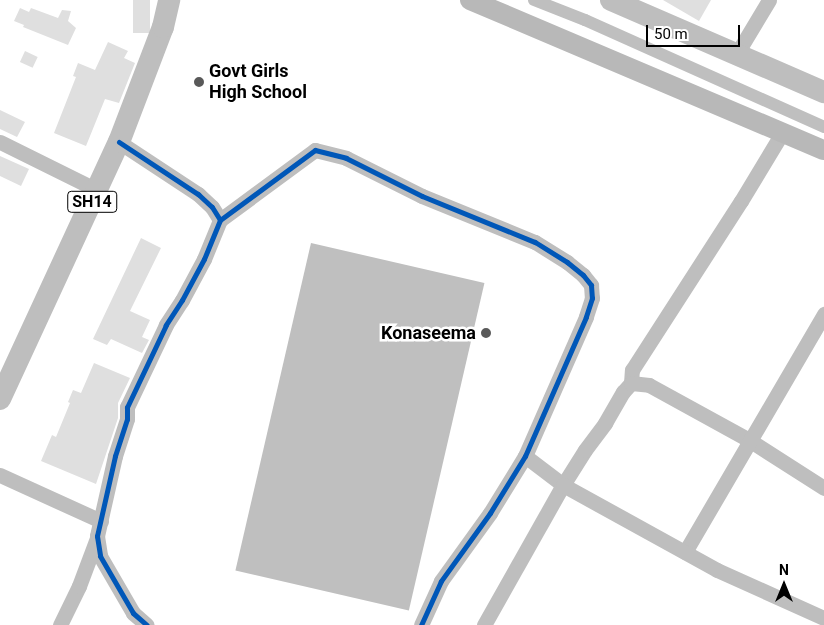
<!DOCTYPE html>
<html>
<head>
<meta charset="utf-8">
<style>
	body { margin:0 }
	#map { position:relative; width:824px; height:625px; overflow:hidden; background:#fff; font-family:Roboto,sans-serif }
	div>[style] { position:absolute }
	.water>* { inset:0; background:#bfbfbf; transform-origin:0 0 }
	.canal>* { height:12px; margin:-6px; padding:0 6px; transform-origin:6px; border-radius:6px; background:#bfbfbf }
	.building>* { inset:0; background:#dfdfdf; transform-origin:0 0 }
	.street>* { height:15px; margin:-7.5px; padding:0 7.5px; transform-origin:7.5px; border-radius:7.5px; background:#bebebe }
	.secondary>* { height:20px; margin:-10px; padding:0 10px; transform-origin:10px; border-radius:10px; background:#b8b8b8 }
	.primary>* { height:22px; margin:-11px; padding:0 11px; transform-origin:11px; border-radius:11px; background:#bebebe }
	.cycleway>* { height:5px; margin:-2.5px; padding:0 2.5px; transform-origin:2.5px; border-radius:2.5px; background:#0057b8 }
	.dots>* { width:14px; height:14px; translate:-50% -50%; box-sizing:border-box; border:2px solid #fff; border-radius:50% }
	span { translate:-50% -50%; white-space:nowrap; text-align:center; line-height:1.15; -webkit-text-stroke:5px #fff; paint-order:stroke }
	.shield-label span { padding:1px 4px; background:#fff; border:1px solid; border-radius:4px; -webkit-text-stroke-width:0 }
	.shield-label { font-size:16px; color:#000; font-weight:700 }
	.poi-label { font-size:18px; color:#000; font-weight:700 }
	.left { translate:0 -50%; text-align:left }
	.right { translate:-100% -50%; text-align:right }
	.north { position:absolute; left:759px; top:560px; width:50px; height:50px; -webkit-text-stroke:4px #fff; paint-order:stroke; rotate:0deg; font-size:14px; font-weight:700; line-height:20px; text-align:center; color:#000 }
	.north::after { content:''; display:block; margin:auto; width:18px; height:22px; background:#000; clip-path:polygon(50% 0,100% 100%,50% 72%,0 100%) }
	.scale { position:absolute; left:646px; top:25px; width:94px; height:22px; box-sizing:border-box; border:2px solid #000; border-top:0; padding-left:6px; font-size:15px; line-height:18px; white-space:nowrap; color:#000; -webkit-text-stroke:4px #fff; paint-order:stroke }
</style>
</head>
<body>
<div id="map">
	<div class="water">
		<i style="left:311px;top:243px;width:178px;height:336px;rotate:13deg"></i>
	</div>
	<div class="canal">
		<i style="left:534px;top:0;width:55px;rotate:21.4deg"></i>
		<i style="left:585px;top:20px;width:262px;rotate:24.1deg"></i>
	</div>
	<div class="building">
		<i style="left:133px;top:0;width:17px;height:33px"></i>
		<i style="clip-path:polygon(663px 0,711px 0,699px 21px)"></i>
		<i style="clip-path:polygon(20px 8px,29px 12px,31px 8px,58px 18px,62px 10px,71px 11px,68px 21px,76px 28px,68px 45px,23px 27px,24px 25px,14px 21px)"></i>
		<i style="clip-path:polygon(108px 42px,128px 51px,124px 58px,135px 63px,119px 103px,105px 99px,86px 146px,54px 133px,76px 77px,73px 76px,78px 63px,95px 70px)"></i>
		<i style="left:25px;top:51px;width:14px;height:12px;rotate:25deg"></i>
		<i style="clip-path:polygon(0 110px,25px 122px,17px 137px,0 129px)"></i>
		<i style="clip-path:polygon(0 156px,29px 169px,21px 186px,0 176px)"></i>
		<i style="clip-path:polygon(141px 238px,161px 248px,130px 311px,150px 320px,142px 337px,149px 340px,142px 353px,111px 339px,107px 345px,93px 339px)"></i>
		<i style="clip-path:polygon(94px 363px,130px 378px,118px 403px,118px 418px,96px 484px,41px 461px,52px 435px,56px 437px,70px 403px,68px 402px,73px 390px,81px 393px)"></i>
	</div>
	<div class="street">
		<i style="left:736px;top:55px;width:64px;rotate:-59deg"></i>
		<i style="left:0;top:142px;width:108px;rotate:26.3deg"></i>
		<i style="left:119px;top:142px;width:95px;rotate:33.4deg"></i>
		<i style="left:198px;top:194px;width:19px;rotate:43deg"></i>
		<i style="left:212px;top:207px;width:15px;rotate:58deg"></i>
		<i style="left:220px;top:220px;width:42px;rotate:112.3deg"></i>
		<i style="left:204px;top:259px;width:47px;rotate:118.2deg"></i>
		<i style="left:182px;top:300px;width:30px;rotate:123deg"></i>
		<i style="left:166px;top:325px;width:91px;rotate:115.4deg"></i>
		<i style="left:127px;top:407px;width:12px;rotate:90deg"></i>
		<i style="left:127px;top:419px;width:39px;rotate:108deg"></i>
		<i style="left:115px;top:456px;width:82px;rotate:102.7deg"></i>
		<i style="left:97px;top:536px;width:20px;rotate:81deg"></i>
		<i style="left:100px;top:556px;width:66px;rotate:59.9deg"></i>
		<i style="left:133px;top:613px;width:18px;rotate:41deg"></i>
		<i style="left:220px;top:220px;width:118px;rotate:-36.4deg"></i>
		<i style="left:315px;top:150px;width:32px;rotate:14deg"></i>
		<i style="left:346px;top:158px;width:85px;rotate:26.6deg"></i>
		<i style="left:422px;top:196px;width:122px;rotate:22.2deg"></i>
		<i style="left:535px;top:242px;width:38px;rotate:32deg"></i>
		<i style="left:567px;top:262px;width:21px;rotate:39deg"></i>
		<i style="left:583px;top:275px;width:13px;rotate:51deg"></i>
		<i style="left:591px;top:285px;width:13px;rotate:86deg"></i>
		<i style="left:592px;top:298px;width:20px;rotate:108deg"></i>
		<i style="left:586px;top:317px;width:152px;rotate:113.7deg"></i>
		<i style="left:525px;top:456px;width:67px;rotate:121.6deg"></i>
		<i style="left:490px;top:513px;width:84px;rotate:125.8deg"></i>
		<i style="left:441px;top:581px;width:48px;rotate:114.4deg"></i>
		<i style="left:631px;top:383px;width:13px;rotate:-86deg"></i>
		<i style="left:632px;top:370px;width:201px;rotate:-57.2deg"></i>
		<i style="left:741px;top:201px;width:79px;rotate:-58.9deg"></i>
		<i style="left:525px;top:456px;width:48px;rotate:37.3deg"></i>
		<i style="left:563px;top:485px;width:41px;rotate:-57.8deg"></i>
		<i style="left:585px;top:450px;width:34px;rotate:-53deg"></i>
		<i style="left:605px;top:423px;width:36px;rotate:-60deg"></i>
		<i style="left:623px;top:392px;width:12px;rotate:-48deg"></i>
		<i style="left:631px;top:383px;width:18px;rotate:6deg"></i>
		<i style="left:649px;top:385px;width:114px;rotate:28.8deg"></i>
		<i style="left:749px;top:440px;width:89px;rotate:32.6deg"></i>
		<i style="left:0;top:475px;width:111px;rotate:24.5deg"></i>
		<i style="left:685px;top:552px;width:276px;rotate:-59.7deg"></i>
		<i style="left:60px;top:625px;width:43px;rotate:-64deg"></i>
		<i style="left:79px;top:586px;width:51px;rotate:-69.4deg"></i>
		<i style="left:484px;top:625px;width:161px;rotate:-60.6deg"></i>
		<i style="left:563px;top:485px;width:176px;rotate:28.9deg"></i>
		<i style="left:717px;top:570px;width:117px;rotate:24.2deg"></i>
	</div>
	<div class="secondary">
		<i style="left:470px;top:0;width:384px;rotate:23deg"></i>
	</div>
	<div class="primary">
		<i style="left:611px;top:0;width:232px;rotate:23.4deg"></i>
		<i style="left:0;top:399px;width:283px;rotate:-65.2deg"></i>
		<i style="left:119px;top:142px;width:123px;rotate:-69.1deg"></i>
		<i style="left:163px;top:27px;width:28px;rotate:-77deg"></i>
	</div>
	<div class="cycleway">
		<i style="left:119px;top:142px;width:95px;rotate:33.4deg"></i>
		<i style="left:198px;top:194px;width:19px;rotate:43deg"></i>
		<i style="left:212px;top:207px;width:15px;rotate:58deg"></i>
		<i style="left:220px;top:220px;width:42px;rotate:112.3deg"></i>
		<i style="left:204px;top:259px;width:47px;rotate:118.2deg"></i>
		<i style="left:182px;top:300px;width:30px;rotate:123deg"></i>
		<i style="left:166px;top:325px;width:91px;rotate:115.4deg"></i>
		<i style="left:127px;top:407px;width:12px;rotate:90deg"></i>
		<i style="left:127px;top:419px;width:39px;rotate:108deg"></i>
		<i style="left:115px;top:456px;width:82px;rotate:102.7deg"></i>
		<i style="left:97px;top:536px;width:20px;rotate:81deg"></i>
		<i style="left:100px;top:556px;width:66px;rotate:59.9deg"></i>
		<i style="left:133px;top:613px;width:18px;rotate:41deg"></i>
		<i style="left:220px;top:220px;width:118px;rotate:-36.4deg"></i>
		<i style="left:315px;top:150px;width:32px;rotate:14deg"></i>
		<i style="left:346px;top:158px;width:85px;rotate:26.6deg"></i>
		<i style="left:422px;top:196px;width:122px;rotate:22.2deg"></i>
		<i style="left:535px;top:242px;width:38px;rotate:32deg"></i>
		<i style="left:567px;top:262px;width:21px;rotate:39deg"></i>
		<i style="left:583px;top:275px;width:13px;rotate:51deg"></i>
		<i style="left:591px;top:285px;width:13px;rotate:86deg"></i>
		<i style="left:592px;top:298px;width:20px;rotate:108deg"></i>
		<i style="left:586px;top:317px;width:152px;rotate:113.7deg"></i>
		<i style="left:525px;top:456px;width:67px;rotate:121.6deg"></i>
		<i style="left:490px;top:513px;width:84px;rotate:125.8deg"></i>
		<i style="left:441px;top:581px;width:48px;rotate:114.4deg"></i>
	</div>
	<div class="dots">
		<i style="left:199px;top:82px;background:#595959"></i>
		<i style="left:486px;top:333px;background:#595959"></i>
	</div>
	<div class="shield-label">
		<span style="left:92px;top:202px">SH14</span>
	</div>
	<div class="poi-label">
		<span class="left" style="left:209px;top:82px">Govt Girls<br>High School</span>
		<span class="right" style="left:476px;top:333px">Konaseema</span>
	</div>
	<div class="north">N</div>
	<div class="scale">50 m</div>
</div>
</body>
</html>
